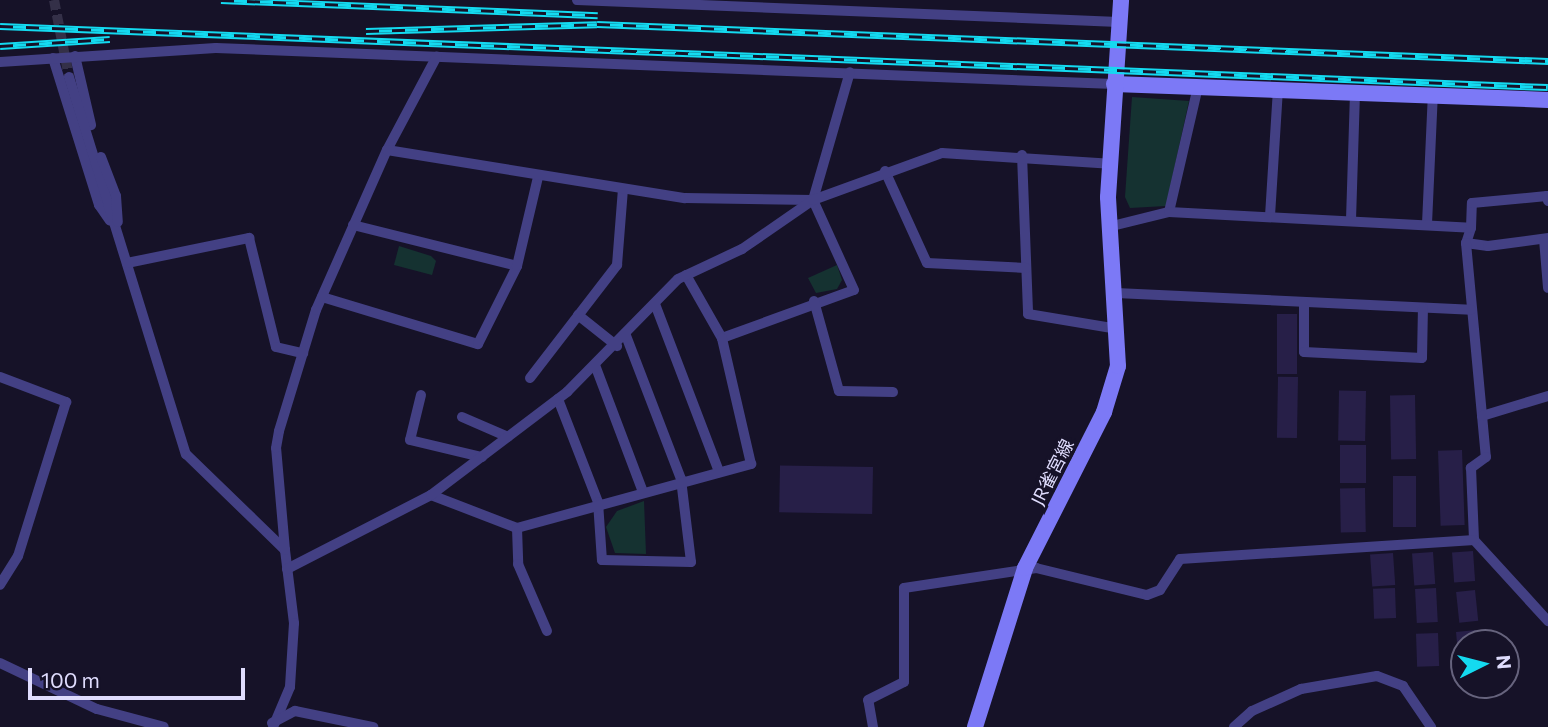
<!DOCTYPE html>
<html>
<head>
<meta charset="utf-8">
<style>
	body { margin:0 }
	#map { position:relative; width:1548px; height:727px; overflow:hidden; background:#161228; font-family:Commissioner,"Noto Sans JP",sans-serif }
	div>[style] { position:absolute }
	.green>* { inset:0; background:#153231 }
	.building>* { inset:0; background:#271f48; transform-origin:0 0 }
	.street-tunnel>* { height:10px; margin-top:-5px; transform-origin:0; background:repeating-linear-gradient(90deg,#343048 0 10px,transparent 0 15px) }
	.street>* { height:10px; margin:-5px; padding:0 5px; transform-origin:5px; border-radius:5px; background:#434084 }
	.secondary>* { height:16px; margin:-8px; padding:0 8px; transform-origin:8px; border-radius:8px; background:#7c79f6 }
	.rail>* { height:7px; margin-top:-3.5px; transform-origin:0; background:repeating-linear-gradient(90deg,#161228 0 13px,#14daf0 0 26px); box-sizing:border-box; border-block:2px solid #14daf0 }
	span { translate:-50% -50%; white-space:nowrap; text-align:center; line-height:1.15; -webkit-text-stroke:6px #161228; paint-order:stroke }
	.street-label { font-size:18px; color:#dfdcfd }
	.north { position:absolute; left:1450px; top:629px; width:70px; height:70px; box-sizing:border-box; background:#161228; border:2px solid #66637d; border-radius:50%; rotate:84deg; font-size:19px; font-weight:700; line-height:28px; text-align:center; color:#dfdcfd }
	.north::after { content:''; display:block; margin:auto; width:24px; height:32px; background:#14daf0; clip-path:polygon(50% 0,100% 100%,50% 72%,0 100%) }
	.scale { position:absolute; left:28px; top:668px; width:217px; height:32px; box-sizing:border-box; border:4px solid #dfdcfd; border-top:0; padding-left:9px; font-size:21px; line-height:24px; white-space:nowrap; color:#dfdcfd; -webkit-text-stroke:5px #161228; paint-order:stroke }
</style>
</head>
<body>
<div id="map">
	<div class="green">
		<i style="clip-path:polygon(1132px 97px,1189px 101px,1166px 206px,1130px 208px,1125px 197px)"></i>
		<i style="clip-path:polygon(399px 246px,431px 256px,436px 261px,432px 275px,394px 265px)"></i>
		<i style="clip-path:polygon(837px 265px,842px 280px,837px 289px,816px 293px,808px 278px)"></i>
		<i style="clip-path:polygon(644px 501px,646px 554px,615px 553px,606px 527px,617px 511px)"></i>
	</div>
	<div class="building">
		<i style="left:1277px;top:314px;width:20px;height:60px"></i>
		<i style="left:1298px;top:377px;width:61px;height:20px;rotate:91deg"></i>
		<i style="left:1366px;top:391px;width:50px;height:27px;rotate:91deg"></i>
		<i style="left:1415px;top:395px;width:64px;height:25px;rotate:89deg"></i>
		<i style="left:1366px;top:445px;width:38px;height:26px;rotate:90deg"></i>
		<i style="left:1462px;top:450px;width:75px;height:24px;rotate:88deg"></i>
		<i style="left:873px;top:467px;width:47px;height:93px;rotate:91deg"></i>
		<i style="left:1416px;top:476px;width:51px;height:23px;rotate:90deg"></i>
		<i style="left:1365px;top:488px;width:44px;height:25px;rotate:89deg"></i>
		<i style="left:1473px;top:551px;width:30px;height:21px;rotate:86deg"></i>
		<i style="left:1433px;top:552px;width:32px;height:21px;rotate:86deg"></i>
		<i style="left:1393px;top:553px;width:32px;height:23px;rotate:86deg"></i>
		<i style="left:1395px;top:588px;width:30px;height:22px;rotate:88deg"></i>
		<i style="left:1436px;top:588px;width:34px;height:21px;rotate:87deg"></i>
		<i style="left:1475px;top:590px;width:31px;height:19px;rotate:84deg"></i>
		<i style="clip-path:polygon(1476px 630px,1477px 643px,1464px 643px,1464px 663px,1459px 664px,1456px 632px)"></i>
		<i style="left:1438px;top:633px;width:33px;height:22px;rotate:88deg"></i>
	</div>
	<div class="street-tunnel">
		<i style="left:54px;top:0;width:78px;rotate:79deg"></i>
	</div>
	<div class="street">
		<i style="left:577px;top:0;width:542px;rotate:2.32deg"></i>
		<i style="left:75px;top:56px;width:71px;rotate:76.9deg"></i>
		<i style="left:53px;top:58px;width:154px;rotate:72.6deg"></i>
		<i style="left:99px;top:205px;width:19px;rotate:55deg"></i>
		<i style="left:0;top:62px;width:216px;rotate:-3.7deg"></i>
		<i style="left:216px;top:48px;width:899px;rotate:2.3deg"></i>
		<i style="left:69px;top:77px;width:395px;rotate:72.8deg"></i>
		<i style="left:186px;top:454px;width:138px;rotate:44.1deg"></i>
		<i style="left:285px;top:550px;width:74px;rotate:83deg"></i>
		<i style="left:294px;top:623px;width:64px;rotate:93.6deg"></i>
		<i style="left:290px;top:687px;width:43px;rotate:113deg"></i>
		<i style="left:387px;top:150px;width:106px;rotate:-62deg"></i>
		<i style="left:1022px;top:155px;width:159px;rotate:87.8deg"></i>
		<i style="left:1028px;top:314px;width:91px;rotate:9.5deg"></i>
		<i style="left:101px;top:157px;width:42px;rotate:69deg"></i>
		<i style="left:116px;top:196px;width:26px;rotate:86deg"></i>
		<i style="left:885px;top:171px;width:101px;rotate:65.5deg"></i>
		<i style="left:927px;top:263px;width:99px;rotate:2.9deg"></i>
		<i style="left:1169px;top:212px;width:129px;rotate:-77deg"></i>
		<i style="left:1270px;top:216px;width:127px;rotate:-86.4deg"></i>
		<i style="left:1351px;top:220px;width:129px;rotate:-88.2deg"></i>
		<i style="left:1427px;top:224px;width:131px;rotate:-87.4deg"></i>
		<i style="left:353px;top:225px;width:169px;rotate:14deg"></i>
		<i style="left:1108px;top:227px;width:63px;rotate:-13.8deg"></i>
		<i style="left:1169px;top:212px;width:302px;rotate:3deg"></i>
		<i style="left:1471px;top:228px;width:16px;rotate:108deg"></i>
		<i style="left:1466px;top:243px;width:22px;rotate:8deg"></i>
		<i style="left:1488px;top:246px;width:61px;rotate:-7.6deg"></i>
		<i style="left:1471px;top:228px;width:25px;rotate:-88deg"></i>
		<i style="left:1472px;top:203px;width:75px;rotate:-5.3deg"></i>
		<i style="left:1547px;top:196px;width:5px;rotate:79deg"></i>
		<i style="left:1544px;top:239px;width:49px;rotate:85.3deg"></i>
		<i style="left:1466px;top:243px;width:215px;rotate:84.7deg"></i>
		<i style="left:1486px;top:457px;width:19px;rotate:144deg"></i>
		<i style="left:1471px;top:468px;width:72px;rotate:87.6deg"></i>
		<i style="left:1474px;top:540px;width:110px;rotate:47.6deg"></i>
		<i style="left:127px;top:263px;width:125px;rotate:-11.6deg"></i>
		<i style="left:249px;top:238px;width:112px;rotate:76.1deg"></i>
		<i style="left:276px;top:347px;width:28px;rotate:13deg"></i>
		<i style="left:686px;top:275px;width:73px;rotate:60.3deg"></i>
		<i style="left:722px;top:338px;width:140px;rotate:-20deg"></i>
		<i style="left:854px;top:290px;width:99px;rotate:-114.5deg"></i>
		<i style="left:813px;top:200px;width:133px;rotate:-73.9deg"></i>
		<i style="left:1116px;top:293px;width:355px;rotate:2.7deg"></i>
		<i style="left:322px;top:297px;width:163px;rotate:16.8deg"></i>
		<i style="left:478px;top:344px;width:87px;rotate:-63.4deg"></i>
		<i style="left:517px;top:266px;width:91px;rotate:-76.7deg"></i>
		<i style="left:814px;top:301px;width:93px;rotate:74.5deg"></i>
		<i style="left:839px;top:391px;width:54px;rotate:1.1deg"></i>
		<i style="left:1304px;top:302px;width:50px;rotate:90deg"></i>
		<i style="left:1304px;top:352px;width:118px;rotate:2.9deg"></i>
		<i style="left:1422px;top:358px;width:50px;rotate:-88.9deg"></i>
		<i style="left:655px;top:304px;width:180px;rotate:69.1deg"></i>
		<i style="left:578px;top:315px;width:50px;rotate:38.5deg"></i>
		<i style="left:595px;top:365px;width:136px;rotate:69.3deg"></i>
		<i style="left:0;top:377px;width:71px;rotate:20.7deg"></i>
		<i style="left:66px;top:402px;width:161px;rotate:107.3deg"></i>
		<i style="left:18px;top:556px;width:34px;rotate:122deg"></i>
		<i style="left:530px;top:378px;width:143px;rotate:-52.4deg"></i>
		<i style="left:617px;top:265px;width:76px;rotate:-85.5deg"></i>
		<i style="left:421px;top:395px;width:46px;rotate:103.7deg"></i>
		<i style="left:410px;top:440px;width:74px;rotate:13.3deg"></i>
		<i style="left:558px;top:399px;width:110px;rotate:68.8deg"></i>
		<i style="left:598px;top:502px;width:58px;rotate:86.1deg"></i>
		<i style="left:602px;top:560px;width:89px;rotate:1.3deg"></i>
		<i style="left:691px;top:562px;width:84px;rotate:-96.9deg"></i>
		<i style="left:681px;top:479px;width:156px;rotate:-111deg"></i>
		<i style="left:1482px;top:416px;width:69px;rotate:-16.9deg"></i>
		<i style="left:462px;top:417px;width:50px;rotate:23.5deg"></i>
		<i style="left:431px;top:495px;width:92px;rotate:21deg"></i>
		<i style="left:517px;top:528px;width:243px;rotate:-15.3deg"></i>
		<i style="left:751px;top:464px;width:129px;rotate:-103deg"></i>
		<i style="left:517px;top:528px;width:36px;rotate:88deg"></i>
		<i style="left:518px;top:564px;width:73px;rotate:66.6deg"></i>
		<i style="left:285px;top:550px;width:102px;rotate:-95deg"></i>
		<i style="left:276px;top:448px;width:17px;rotate:-80deg"></i>
		<i style="left:279px;top:431px;width:127px;rotate:-73deg"></i>
		<i style="left:316px;top:310px;width:175px;rotate:-66.1deg"></i>
		<i style="left:387px;top:150px;width:302px;rotate:9.2deg"></i>
		<i style="left:685px;top:198px;width:128px;rotate:0.9deg"></i>
		<i style="left:287px;top:569px;width:162px;rotate:-27.2deg"></i>
		<i style="left:431px;top:495px;width:171px;rotate:-37.1deg"></i>
		<i style="left:567px;top:392px;width:158px;rotate:-45.5deg"></i>
		<i style="left:678px;top:279px;width:71px;rotate:-25.1deg"></i>
		<i style="left:742px;top:249px;width:86px;rotate:-34.6deg"></i>
		<i style="left:813px;top:200px;width:137px;rotate:-20deg"></i>
		<i style="left:942px;top:153px;width:168px;rotate:3.7deg"></i>
		<i style="left:0;top:663px;width:107px;rotate:25.4deg"></i>
		<i style="left:97px;top:709px;width:69px;rotate:15deg"></i>
		<i style="left:272px;top:723px;width:26px;rotate:-28deg"></i>
		<i style="left:295px;top:711px;width:80px;rotate:11.6deg"></i>
		<i style="left:873px;top:727px;width:27px;rotate:-100deg"></i>
		<i style="left:868px;top:700px;width:40px;rotate:-26.6deg"></i>
		<i style="left:904px;top:682px;width:94px;rotate:-90deg"></i>
		<i style="left:904px;top:588px;width:134px;rotate:-8.6deg"></i>
		<i style="left:1036px;top:568px;width:114px;rotate:13.7deg"></i>
		<i style="left:1147px;top:595px;width:14px;rotate:-21deg"></i>
		<i style="left:1160px;top:590px;width:37px;rotate:-57deg"></i>
		<i style="left:1180px;top:559px;width:295px;rotate:-3.7deg"></i>
		<i style="left:1234px;top:727px;width:24px;rotate:-42deg"></i>
		<i style="left:1252px;top:711px;width:54px;rotate:-24.2deg"></i>
		<i style="left:1301px;top:689px;width:77px;rotate:-9.7deg"></i>
		<i style="left:1377px;top:676px;width:28px;rotate:21deg"></i>
		<i style="left:1403px;top:686px;width:50px;rotate:55.7deg"></i>
	</div>
	<div class="secondary">
		<i style="left:1114px;top:84px;width:434px;rotate:2.1deg"></i>
		<i style="left:975px;top:727px;width:167px;rotate:-72.5deg"></i>
		<i style="left:1025px;top:568px;width:175px;rotate:-63.1deg"></i>
		<i style="left:1104px;top:412px;width:48px;rotate:-73.1deg"></i>
		<i style="left:1118px;top:366px;width:169px;rotate:-93.4deg"></i>
		<i style="left:1108px;top:197px;width:197px;rotate:-86.2deg"></i>
	</div>
	<div class="rail">
		<i style="left:221px;top:0;width:377px;rotate:2.3deg"></i>
		<i style="left:0;top:26px;width:1549px;rotate:2.26deg"></i>
		<i style="left:366px;top:31px;width:231px;rotate:-1.7deg"></i>
		<i style="left:597px;top:24px;width:952px;rotate:2.23deg"></i>
		<i style="left:0;top:46px;width:110px;rotate:-3.6deg"></i>
	</div>
	<div class="street-label">
		<span style="left:1052px;top:472px;rotate:-63deg">JR雀宮線</span>
	</div>
	<div class="north">N</div>
	<div class="scale">100 m</div>
</div>
</body>
</html>
